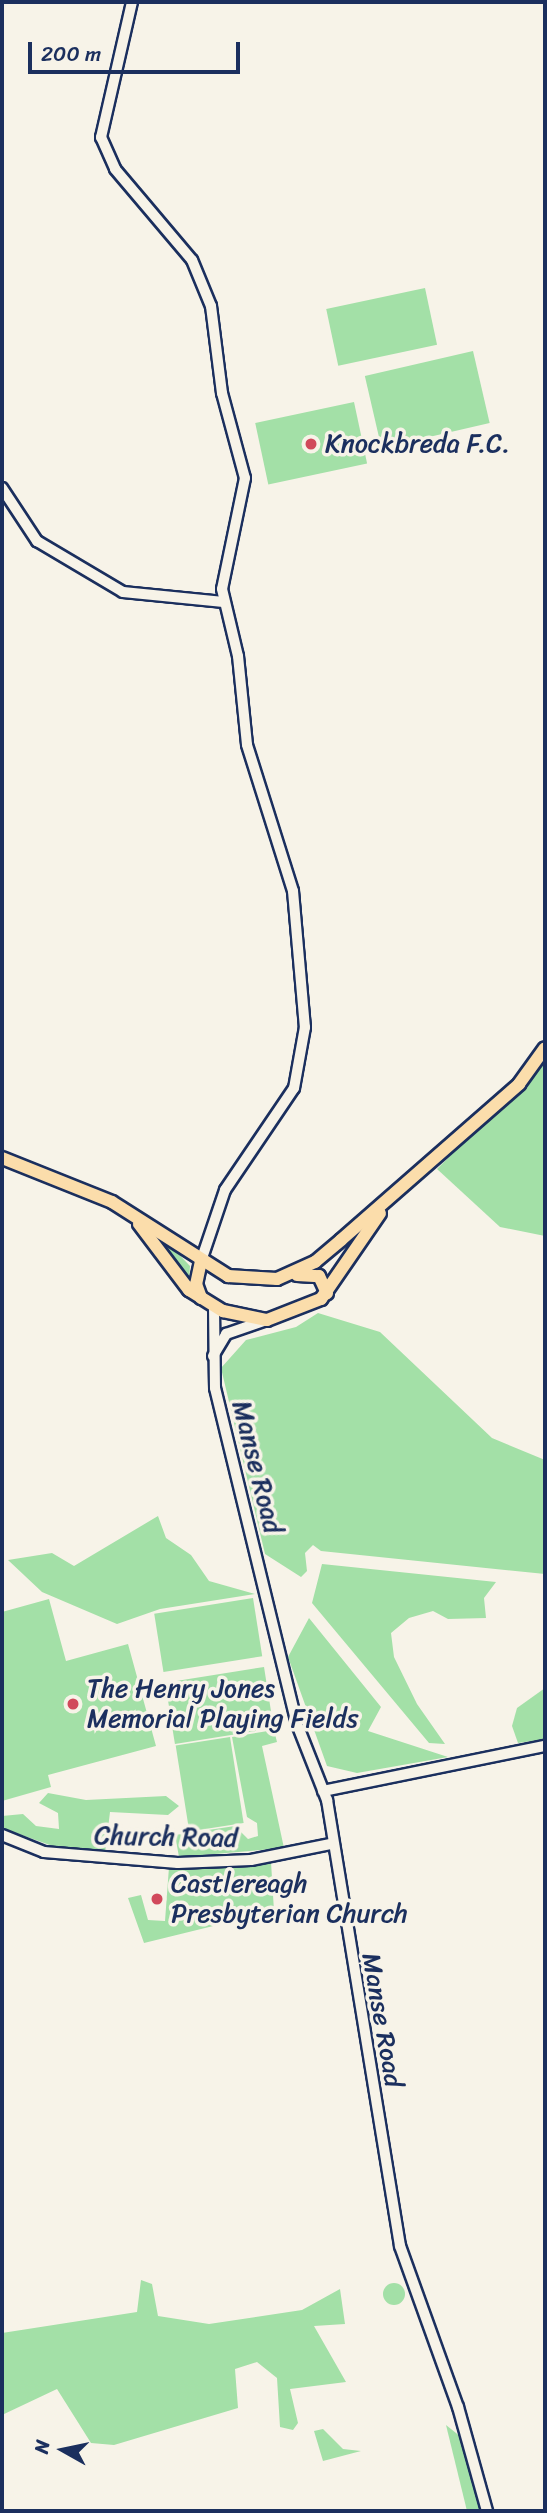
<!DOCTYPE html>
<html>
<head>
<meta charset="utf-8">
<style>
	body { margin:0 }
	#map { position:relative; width:547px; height:2513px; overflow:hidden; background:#f7f3e8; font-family:Sriracha,sans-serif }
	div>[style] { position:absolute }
	.green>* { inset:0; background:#a3e0a7; transform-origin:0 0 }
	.round { border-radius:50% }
	.roads { filter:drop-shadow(2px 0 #1b2f5e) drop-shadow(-2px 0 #1b2f5e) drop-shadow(0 2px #1b2f5e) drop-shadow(0 -2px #1b2f5e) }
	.minor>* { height:10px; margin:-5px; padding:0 5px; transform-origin:5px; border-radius:5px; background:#f7f3e8 }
	.major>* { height:12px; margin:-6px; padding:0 6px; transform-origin:6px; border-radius:6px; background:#fbddab }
	.dots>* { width:19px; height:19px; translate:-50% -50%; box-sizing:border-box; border:4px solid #f7f3e8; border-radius:50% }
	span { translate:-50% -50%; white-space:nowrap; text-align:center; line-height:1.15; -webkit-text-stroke:7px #f7f3e8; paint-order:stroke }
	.poi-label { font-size:26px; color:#1b2f5e }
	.left { translate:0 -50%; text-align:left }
	.street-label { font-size:26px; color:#1b2f5e }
	.frame { position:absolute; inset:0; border:4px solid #1b2f5e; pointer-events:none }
	.north { position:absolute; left:28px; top:2415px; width:70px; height:70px; -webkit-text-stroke:5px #f7f3e8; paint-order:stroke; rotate:279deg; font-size:19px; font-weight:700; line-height:28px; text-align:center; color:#1b2f5e }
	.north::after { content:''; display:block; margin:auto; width:24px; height:32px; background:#1b2f5e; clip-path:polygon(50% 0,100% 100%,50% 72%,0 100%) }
	.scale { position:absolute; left:28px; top:42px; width:212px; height:32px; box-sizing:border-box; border:4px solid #1b2f5e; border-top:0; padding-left:9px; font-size:21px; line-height:24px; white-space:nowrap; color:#1b2f5e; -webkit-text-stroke:5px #f7f3e8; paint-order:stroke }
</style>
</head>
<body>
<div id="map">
	<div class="green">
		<i style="left:425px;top:288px;width:58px;height:101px;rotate:78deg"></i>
		<i style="left:473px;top:351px;width:74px;height:111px;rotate:77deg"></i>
		<i style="left:354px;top:402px;width:63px;height:101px;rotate:78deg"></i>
		<i style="clip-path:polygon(545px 1061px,545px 1236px,500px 1227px,437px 1169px)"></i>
		<i style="clip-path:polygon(169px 1244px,190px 1266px,189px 1280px,161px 1247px)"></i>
		<i style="clip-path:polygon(318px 1313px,380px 1332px,492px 1438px,545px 1460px,545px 1574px,321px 1551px,313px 1545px,305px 1553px,307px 1571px,301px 1577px,265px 1554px,221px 1368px,246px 1340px,296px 1327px)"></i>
		<i style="clip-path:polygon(158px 1516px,166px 1538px,191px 1555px,209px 1581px,255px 1594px,160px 1609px,117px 1624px,42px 1592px,8px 1560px,52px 1553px,74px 1566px)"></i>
		<i style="clip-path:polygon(322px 1564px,496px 1582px,484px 1598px,486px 1618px,448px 1619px,433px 1611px,409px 1618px,391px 1633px,394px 1657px,417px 1704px,445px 1744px,429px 1743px,312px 1603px)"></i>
		<i style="left:253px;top:1598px;width:59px;height:100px;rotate:81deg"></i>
		<i style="clip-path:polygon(49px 1599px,66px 1661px,128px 1644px,156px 1746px,48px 1775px,51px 1787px,2px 1801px,2px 1612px)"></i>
		<i style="clip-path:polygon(309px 1618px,381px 1707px,368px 1731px,448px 1757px,357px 1773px,327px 1766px,288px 1657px)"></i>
		<i style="left:264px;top:1667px;width:62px;height:100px;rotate:81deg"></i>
		<i style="clip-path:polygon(545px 1688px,545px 1739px,518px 1743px,512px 1726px,517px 1708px)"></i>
		<i style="clip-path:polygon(274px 1730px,277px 1742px,262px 1746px,284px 1848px,179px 1857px,175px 1835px,235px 1826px,248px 1839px,258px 1836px,257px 1823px,247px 1817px,232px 1737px)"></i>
		<i style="left:230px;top:1737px;width:87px;height:55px;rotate:81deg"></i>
		<i style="clip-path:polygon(48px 1793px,86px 1800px,166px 1796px,179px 1806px,168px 1815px,110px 1812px,105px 1853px,61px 1849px,2px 1828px,2px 1816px,23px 1814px,36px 1826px,59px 1829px,58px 1813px,39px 1803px)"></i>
		<i style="clip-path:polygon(271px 1862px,274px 1911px,144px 1943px,128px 1898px,141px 1895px,148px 1920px,165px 1921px,169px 1867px)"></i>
		<i style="clip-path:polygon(141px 2280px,152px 2284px,158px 2316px,209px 2324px,302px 2310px,340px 2289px,345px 2324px,314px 2326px,346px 2382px,290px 2389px,298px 2423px,293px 2430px,280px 2427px,277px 2378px,257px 2362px,235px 2369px,238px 2408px,114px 2445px,91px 2443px,57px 2389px,2px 2415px,2px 2333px,137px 2312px)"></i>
		<i class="round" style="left:383px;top:2283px;width:22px;height:22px"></i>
		<i style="clip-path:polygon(446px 2425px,461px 2437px,480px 2509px,475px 2511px,467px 2511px)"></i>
		<i style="clip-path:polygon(323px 2429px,343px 2449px,361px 2451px,323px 2461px,314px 2431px)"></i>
	</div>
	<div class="roads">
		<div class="minor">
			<i style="left:132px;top:2px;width:139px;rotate:102.9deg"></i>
			<i style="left:101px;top:137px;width:35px;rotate:66deg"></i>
			<i style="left:115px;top:169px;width:119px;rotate:49.8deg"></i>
			<i style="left:192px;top:260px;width:50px;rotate:67.6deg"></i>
			<i style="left:211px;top:306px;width:88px;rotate:82.8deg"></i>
			<i style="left:222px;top:393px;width:88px;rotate:74.9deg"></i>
			<i style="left:245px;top:478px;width:113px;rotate:101.7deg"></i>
			<i style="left:222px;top:589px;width:69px;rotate:76.6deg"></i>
			<i style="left:238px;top:656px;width:89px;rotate:84.2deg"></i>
			<i style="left:247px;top:745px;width:153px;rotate:72.5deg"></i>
			<i style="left:293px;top:891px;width:137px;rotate:85deg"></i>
			<i style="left:305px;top:1027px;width:62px;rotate:100.2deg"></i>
			<i style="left:294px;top:1088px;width:123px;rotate:124.1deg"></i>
			<i style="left:225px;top:1190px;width:75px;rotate:108.7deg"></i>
			<i style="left:2px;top:488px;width:64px;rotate:56.6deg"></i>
			<i style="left:37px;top:541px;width:100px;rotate:30.7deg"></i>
			<i style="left:123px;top:592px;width:101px;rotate:5.7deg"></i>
			<i style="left:214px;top:1307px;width:81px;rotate:89.3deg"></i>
			<i style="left:215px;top:1388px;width:346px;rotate:76.3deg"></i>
			<i style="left:297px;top:1724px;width:82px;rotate:68.5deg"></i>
			<i style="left:327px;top:1800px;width:452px;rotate:80.7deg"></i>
			<i style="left:400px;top:2246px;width:171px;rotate:70.2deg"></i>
			<i style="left:458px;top:2407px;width:108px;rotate:74.4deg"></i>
			<i style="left:213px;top:1356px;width:26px;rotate:-59deg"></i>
			<i style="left:226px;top:1334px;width:39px;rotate:-19deg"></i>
			<i style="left:323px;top:1791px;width:227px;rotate:-11.5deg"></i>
			<i style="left:2px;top:1835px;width:45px;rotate:22deg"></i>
			<i style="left:44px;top:1852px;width:134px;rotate:4.7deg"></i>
			<i style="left:178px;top:1863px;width:73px;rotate:-2.4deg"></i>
			<i style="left:251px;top:1860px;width:81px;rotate:-11.4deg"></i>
		</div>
		<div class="major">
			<i style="left:2px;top:1158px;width:118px;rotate:21.8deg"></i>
			<i style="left:112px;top:1202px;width:138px;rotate:32.5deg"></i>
			<i style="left:228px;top:1276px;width:49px;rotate:3.5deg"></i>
			<i style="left:277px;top:1279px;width:42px;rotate:-24.1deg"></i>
			<i style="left:315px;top:1262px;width:34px;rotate:-40deg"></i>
			<i style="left:341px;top:1240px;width:237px;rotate:-41.2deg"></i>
			<i style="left:519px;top:1084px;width:44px;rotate:-54.2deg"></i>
			<i style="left:139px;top:1224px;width:83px;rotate:52.9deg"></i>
			<i style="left:189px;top:1290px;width:40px;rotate:32deg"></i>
			<i style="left:223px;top:1311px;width:45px;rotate:11.6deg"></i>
			<i style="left:267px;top:1320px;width:58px;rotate:-21.3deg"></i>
			<i style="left:321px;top:1299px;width:104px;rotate:-55.5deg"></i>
			<i style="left:201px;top:1261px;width:24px;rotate:102deg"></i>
			<i style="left:196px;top:1284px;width:15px;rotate:70deg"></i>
			<i style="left:297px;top:1275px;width:22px;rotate:3deg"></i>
			<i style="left:319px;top:1276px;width:19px;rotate:65deg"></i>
		</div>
	</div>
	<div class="dots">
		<i style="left:311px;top:444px;background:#d1495b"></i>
		<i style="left:73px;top:1704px;background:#d1495b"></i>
		<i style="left:157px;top:1899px;background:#d1495b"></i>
	</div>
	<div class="poi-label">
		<span class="left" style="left:325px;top:444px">Knockbreda F.C.</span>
		<span class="left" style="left:87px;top:1704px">The Henry Jones<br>Memorial Playing Fields</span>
		<span class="left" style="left:171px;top:1899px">Castlereagh<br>Presbyterian Church</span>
	</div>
	<div class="street-label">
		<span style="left:257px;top:1467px;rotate:76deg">Manse Road</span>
		<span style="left:166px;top:1837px;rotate:1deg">Church Road</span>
		<span style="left:382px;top:2020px;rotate:80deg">Manse Road</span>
	</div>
	<div class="frame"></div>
	<div class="north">N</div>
	<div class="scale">200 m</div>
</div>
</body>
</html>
